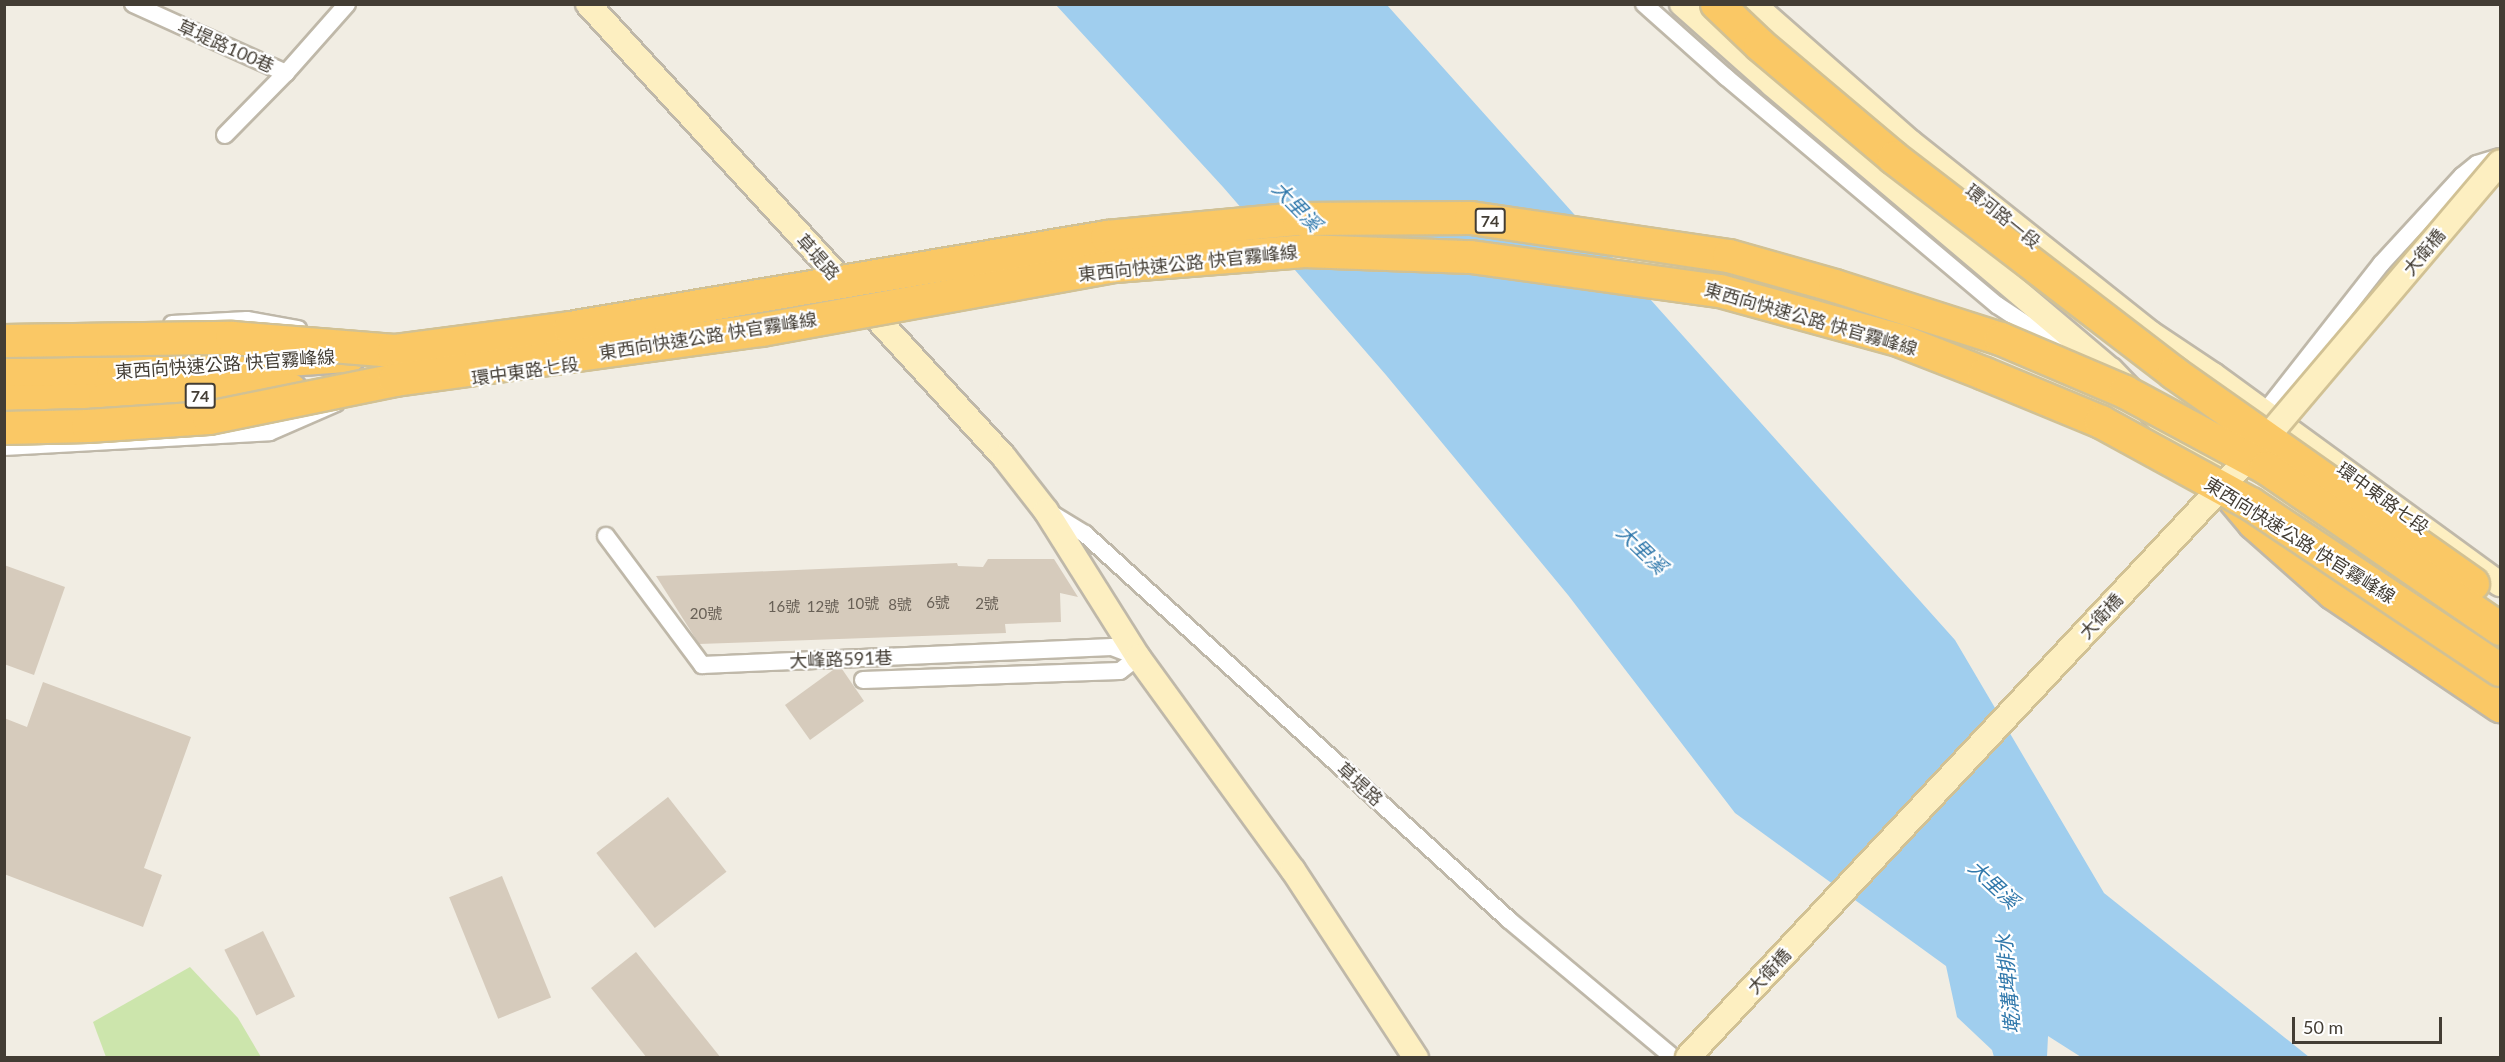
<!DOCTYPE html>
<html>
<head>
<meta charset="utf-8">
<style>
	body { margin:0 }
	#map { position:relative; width:2505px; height:1062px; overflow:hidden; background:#f1ede3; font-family:Lato,"Noto Sans TC",sans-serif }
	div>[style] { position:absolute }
	.green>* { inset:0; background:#cce5ac }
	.water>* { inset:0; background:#a0ceee }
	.building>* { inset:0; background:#d6cbbc; transform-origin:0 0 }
	.roads { filter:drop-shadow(2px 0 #bfb8a9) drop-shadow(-2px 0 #bfb8a9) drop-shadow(0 2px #bfb8a9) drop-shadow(0 -2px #bfb8a9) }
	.street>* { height:16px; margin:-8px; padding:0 8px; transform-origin:8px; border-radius:8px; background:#fff }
	.secondary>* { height:24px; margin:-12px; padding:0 12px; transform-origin:12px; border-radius:12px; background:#fdefc1 }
	.highway>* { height:32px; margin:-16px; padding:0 16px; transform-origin:16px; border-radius:16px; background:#fac865 }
	.bridges { filter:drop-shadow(2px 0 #d1c194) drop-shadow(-2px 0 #d1c194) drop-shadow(0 2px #d1c194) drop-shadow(0 -2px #d1c194) }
	.secondary-bridge>* { height:24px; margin:-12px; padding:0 12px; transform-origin:12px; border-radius:12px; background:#fdefc1 }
	.highway-bridge>* { height:32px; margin:-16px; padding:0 16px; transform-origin:16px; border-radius:16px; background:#fac865 }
	span { translate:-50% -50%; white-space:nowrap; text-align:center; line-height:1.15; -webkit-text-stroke:4.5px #fff; paint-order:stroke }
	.number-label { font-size:15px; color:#686056 }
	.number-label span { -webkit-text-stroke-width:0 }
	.shield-label span { padding:2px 4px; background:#fff; border:2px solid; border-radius:4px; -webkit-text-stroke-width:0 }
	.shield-label { font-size:16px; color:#433d34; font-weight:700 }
	.street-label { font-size:18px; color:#433d34 }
	.water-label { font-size:20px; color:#3078ab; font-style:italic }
	.frame { position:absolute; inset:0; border:6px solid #433d34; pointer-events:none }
	.scale { position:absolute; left:2292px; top:1017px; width:150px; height:27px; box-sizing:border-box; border:3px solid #433d34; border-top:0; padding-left:8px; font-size:18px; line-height:21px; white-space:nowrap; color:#433d34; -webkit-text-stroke:4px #fff; paint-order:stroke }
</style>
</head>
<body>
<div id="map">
	<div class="green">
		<i style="clip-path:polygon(190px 967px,238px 1018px,261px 1057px,106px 1057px,93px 1022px)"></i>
	</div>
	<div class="water">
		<i style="clip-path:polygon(1056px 5px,1387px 5px,1955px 640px,2104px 893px,2309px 1057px,2081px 1057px,2048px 1036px,2047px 1057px,1994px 1057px,1992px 1050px,1957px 1017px,1946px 966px,1735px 813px,1568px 595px,1386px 375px,1223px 187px)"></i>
	</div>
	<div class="building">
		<i style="clip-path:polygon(988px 559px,1054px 559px,1078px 597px,1060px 593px,1061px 622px,1005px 624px,1006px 633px,699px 644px,656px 576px,957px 563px,958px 566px,983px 567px)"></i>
		<i style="clip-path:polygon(4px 565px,65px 587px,34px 675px,4px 664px)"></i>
		<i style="clip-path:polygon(842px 669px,864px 701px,810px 740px,785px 705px,833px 670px)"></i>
		<i style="clip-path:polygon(43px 682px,191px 737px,144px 868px,162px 875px,143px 927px,4px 874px,4px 718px,27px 727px)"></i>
		<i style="left:668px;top:797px;width:95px;height:91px;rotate:52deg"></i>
		<i style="left:502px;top:876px;width:131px;height:57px;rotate:68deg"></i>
		<i style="left:263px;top:931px;width:73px;height:43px;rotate:64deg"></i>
		<i style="clip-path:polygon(636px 952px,721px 1058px,647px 1058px,591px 988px)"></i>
	</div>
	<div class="roads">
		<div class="street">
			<i style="left:133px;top:4px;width:168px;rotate:24.3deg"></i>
			<i style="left:286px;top:73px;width:92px;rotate:-48.5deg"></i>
			<i style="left:1644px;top:4px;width:110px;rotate:41.7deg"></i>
			<i style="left:1726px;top:77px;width:354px;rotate:40.1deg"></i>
			<i style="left:1997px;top:305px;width:67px;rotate:33.5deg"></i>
			<i style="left:2053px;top:342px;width:35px;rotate:25deg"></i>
			<i style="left:225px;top:135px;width:87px;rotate:-45.5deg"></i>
			<i style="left:172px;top:324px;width:75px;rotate:-3.1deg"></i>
			<i style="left:247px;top:320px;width:52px;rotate:10deg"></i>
			<i style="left:2265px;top:412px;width:188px;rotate:-51.9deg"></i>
			<i style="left:2381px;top:264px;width:120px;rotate:-47.4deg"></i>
			<i style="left:2462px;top:176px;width:19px;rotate:-39deg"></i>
			<i style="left:2477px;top:164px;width:24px;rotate:-17deg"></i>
			<i style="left:4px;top:447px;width:266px;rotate:-3.2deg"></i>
			<i style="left:270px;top:432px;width:72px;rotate:-23.7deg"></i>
			<i style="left:1049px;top:512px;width:42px;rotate:31.4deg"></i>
			<i style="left:1085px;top:534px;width:573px;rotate:42.31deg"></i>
			<i style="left:1509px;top:920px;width:215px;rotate:39.9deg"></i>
			<i style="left:606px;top:536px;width:161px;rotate:53.3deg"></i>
			<i style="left:702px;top:665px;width:410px;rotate:-2.5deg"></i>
			<i style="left:1112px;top:647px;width:28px;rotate:21deg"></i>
			<i style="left:863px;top:680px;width:257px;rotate:-2deg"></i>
			<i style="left:1120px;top:671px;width:23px;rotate:-38deg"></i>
		</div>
		<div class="secondary">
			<i style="left:588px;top:4px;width:615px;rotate:47.44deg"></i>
			<i style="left:1004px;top:457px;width:68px;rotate:52.1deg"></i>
			<i style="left:1046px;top:511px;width:173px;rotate:57.8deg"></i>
			<i style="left:1138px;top:657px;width:263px;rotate:54deg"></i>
			<i style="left:1293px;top:870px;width:225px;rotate:56.8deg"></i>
			<i style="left:1682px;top:4px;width:120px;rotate:41.6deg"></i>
			<i style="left:1772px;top:84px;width:444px;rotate:40.2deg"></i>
			<i style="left:2111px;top:370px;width:107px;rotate:46.1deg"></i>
			<i style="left:2185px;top:447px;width:40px;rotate:42deg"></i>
			<i style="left:1753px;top:4px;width:209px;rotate:41.3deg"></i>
			<i style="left:1910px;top:142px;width:307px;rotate:38.5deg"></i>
			<i style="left:2150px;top:333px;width:76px;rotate:33.7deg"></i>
			<i style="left:2213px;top:375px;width:355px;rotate:36.1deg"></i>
			<i style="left:2449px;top:618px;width:60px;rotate:32.1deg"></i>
		</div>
		<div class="highway">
			<i style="left:4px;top:372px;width:109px"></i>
			<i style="left:113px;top:372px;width:237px;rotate:-3.9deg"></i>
			<i style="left:4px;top:402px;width:101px;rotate:-1.1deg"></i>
			<i style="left:105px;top:400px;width:186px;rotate:-3.1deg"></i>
			<i style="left:2233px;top:498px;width:33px;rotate:50deg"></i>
			<i style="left:2254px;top:523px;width:106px;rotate:41.5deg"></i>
			<i style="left:2333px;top:593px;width:202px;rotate:34.1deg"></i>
		</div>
	</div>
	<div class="bridges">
		<div class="secondary-bridge">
			<i style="left:1688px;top:1057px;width:831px;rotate:-46.9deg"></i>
			<i style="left:2256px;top:450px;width:377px;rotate:-49.7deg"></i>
		</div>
		<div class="highway-bridge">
			<i style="left:1717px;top:4px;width:59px;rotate:43.6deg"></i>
			<i style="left:1760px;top:45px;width:175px;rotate:40.1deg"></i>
			<i style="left:1894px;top:158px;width:353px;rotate:37.5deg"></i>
			<i style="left:2174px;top:373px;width:366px;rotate:35.2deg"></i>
			<i style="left:4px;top:341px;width:228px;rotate:-0.8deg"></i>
			<i style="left:232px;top:338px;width:163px;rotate:4.6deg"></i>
			<i style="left:394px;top:351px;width:177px;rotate:-7.4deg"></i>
			<i style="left:570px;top:328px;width:545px;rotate:-9.62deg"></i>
			<i style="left:1107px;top:237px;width:193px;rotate:-5.4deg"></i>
			<i style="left:1299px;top:219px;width:172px;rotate:-0.3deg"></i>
			<i style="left:1471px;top:218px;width:261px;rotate:8.4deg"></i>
			<i style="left:1729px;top:256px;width:110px;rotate:15.8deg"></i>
			<i style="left:1835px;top:286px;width:174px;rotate:17.7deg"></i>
			<i style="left:2001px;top:339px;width:135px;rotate:23.1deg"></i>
			<i style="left:2125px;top:392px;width:160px;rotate:28.3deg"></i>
			<i style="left:2266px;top:468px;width:284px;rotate:34.5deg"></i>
			<i style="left:4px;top:428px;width:84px;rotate:-1.4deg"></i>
			<i style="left:88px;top:426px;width:121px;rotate:-3.8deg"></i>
			<i style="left:209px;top:418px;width:190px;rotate:-11.5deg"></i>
			<i style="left:395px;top:380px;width:370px;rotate:-7.8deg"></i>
			<i style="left:762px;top:330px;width:359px;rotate:-10.3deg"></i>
			<i style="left:1115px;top:266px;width:190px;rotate:-4.5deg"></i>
			<i style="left:1304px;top:251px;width:167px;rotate:2.1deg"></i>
			<i style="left:1471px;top:257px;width:251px;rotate:7.8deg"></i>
			<i style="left:1720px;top:291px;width:188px;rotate:15.4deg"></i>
			<i style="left:1901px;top:341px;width:90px;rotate:21.4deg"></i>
			<i style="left:1985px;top:374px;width:126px;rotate:22.5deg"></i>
			<i style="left:2101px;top:422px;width:171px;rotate:28.7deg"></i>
			<i style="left:2251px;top:504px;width:299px;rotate:33.7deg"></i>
		</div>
	</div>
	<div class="number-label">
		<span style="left:938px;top:603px">6號</span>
		<span style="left:863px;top:604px">10號</span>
		<span style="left:987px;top:604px">2號</span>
		<span style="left:900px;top:605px">8號</span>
		<span style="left:784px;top:607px">16號</span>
		<span style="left:823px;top:607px">12號</span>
		<span style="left:706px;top:614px">20號</span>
	</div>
	<div class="shield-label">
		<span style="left:1490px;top:221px">74</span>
		<span style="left:200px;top:396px">74</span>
	</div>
	<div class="street-label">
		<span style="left:226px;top:46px;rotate:24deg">草堤路100巷</span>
		<span style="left:2003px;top:216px;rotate:39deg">環河路一段</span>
		<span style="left:2424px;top:252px;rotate:-50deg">大衛橋</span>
		<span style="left:818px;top:257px;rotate:48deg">草堤路</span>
		<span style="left:1188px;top:263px;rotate:-6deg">東西向快速公路 快官霧峰線</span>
		<span style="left:1811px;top:319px;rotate:16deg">東西向快速公路 快官霧峰線</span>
		<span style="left:708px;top:336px;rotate:-9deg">東西向快速公路 快官霧峰線</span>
		<span style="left:225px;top:364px;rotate:-4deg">東西向快速公路 快官霧峰線</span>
		<span style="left:525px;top:371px;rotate:-8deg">環中東路七段</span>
		<span style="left:2383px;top:498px;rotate:36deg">環中東路七段</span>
		<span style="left:2300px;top:540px;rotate:32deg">東西向快速公路 快官霧峰線</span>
		<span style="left:2101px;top:616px;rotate:-47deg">大衛橋</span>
		<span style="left:841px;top:659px;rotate:-2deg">大峰路591巷</span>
		<span style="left:1360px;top:784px;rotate:42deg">草堤路</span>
		<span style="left:1769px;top:971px;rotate:-47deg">大衛橋</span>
	</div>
	<div class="water-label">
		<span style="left:1297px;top:206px;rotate:46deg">大里溪</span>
		<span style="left:1642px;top:549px;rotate:44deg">大里溪</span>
		<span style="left:1994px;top:884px;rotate:43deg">大里溪</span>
		<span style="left:2008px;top:984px;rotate:-95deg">墘溝埤排水</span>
	</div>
	<div class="frame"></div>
	<div class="scale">50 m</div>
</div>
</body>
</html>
